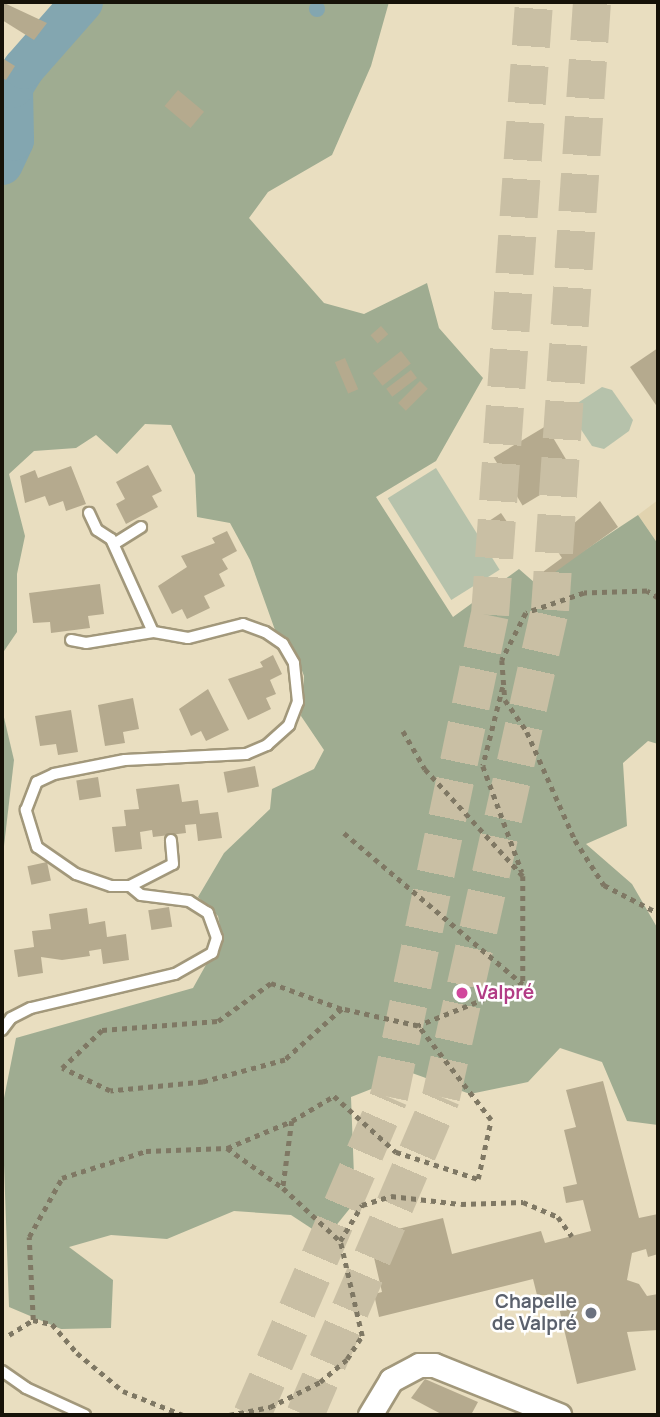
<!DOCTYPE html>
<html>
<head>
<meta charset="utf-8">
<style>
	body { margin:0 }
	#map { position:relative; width:660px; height:1417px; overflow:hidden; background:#e9dec0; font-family:Manrope,sans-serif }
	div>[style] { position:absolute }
	.built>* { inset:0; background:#e1d3af }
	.green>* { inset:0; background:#b6c2ab; transform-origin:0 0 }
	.forest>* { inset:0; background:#9fac91 }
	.water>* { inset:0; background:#83a6b0 }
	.round { border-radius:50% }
	.river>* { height:42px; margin:-21px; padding:0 21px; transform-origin:21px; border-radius:21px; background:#83a6b0 }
	.building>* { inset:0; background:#b5aa8e; transform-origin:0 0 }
	.highway-tunnel>* { height:38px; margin-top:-19px; transform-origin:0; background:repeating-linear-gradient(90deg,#c9bfa4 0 38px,transparent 0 57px) }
	.path>* { height:4.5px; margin-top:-2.25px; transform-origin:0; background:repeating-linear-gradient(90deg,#7f7864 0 5px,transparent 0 10px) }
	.roads { filter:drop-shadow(2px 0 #a2987b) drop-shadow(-2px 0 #a2987b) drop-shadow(0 2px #a2987b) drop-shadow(0 -2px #a2987b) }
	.lane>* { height:10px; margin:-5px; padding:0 5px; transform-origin:5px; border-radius:5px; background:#fff }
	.street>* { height:23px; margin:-11.5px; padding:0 11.5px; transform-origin:11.5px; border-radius:11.5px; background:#fff }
	.dots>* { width:19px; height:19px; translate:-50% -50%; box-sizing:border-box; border:4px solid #fff; border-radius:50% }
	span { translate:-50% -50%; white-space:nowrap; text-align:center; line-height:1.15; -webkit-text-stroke:5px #fff; paint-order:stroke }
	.hotel-label { font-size:19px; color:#b23c85; font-weight:700 }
	.left { translate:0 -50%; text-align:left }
	.worship-label { font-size:19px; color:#5b616d; font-weight:700 }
	.right { translate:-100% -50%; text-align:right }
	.frame { position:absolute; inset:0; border:4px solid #161208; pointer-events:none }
</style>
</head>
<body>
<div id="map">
	<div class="built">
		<i style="clip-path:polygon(658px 500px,658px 544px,638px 515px)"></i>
	</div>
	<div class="green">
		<i style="clip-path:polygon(602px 387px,612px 390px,633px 420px,629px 431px,604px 449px,592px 446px,572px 416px,573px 406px)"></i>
		<i style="left:436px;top:468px;width:120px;height:57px;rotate:58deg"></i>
	</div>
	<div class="forest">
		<i style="clip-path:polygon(93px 2px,389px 2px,371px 66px,332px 155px,268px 192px,249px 218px,324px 303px,364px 314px,427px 283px,439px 328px,483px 378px,436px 461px,376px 497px,453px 617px,519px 569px,535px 583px,638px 515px,658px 544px,658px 744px,648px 741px,623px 763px,627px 826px,586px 844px,632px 884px,658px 929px,658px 1125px,627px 1121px,602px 1062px,560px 1048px,528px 1082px,470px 1094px,412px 1073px,351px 1097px,355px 1202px,326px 1238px,291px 1215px,234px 1211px,167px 1239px,111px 1235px,69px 1247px,113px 1280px,111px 1328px,61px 1329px,9px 1307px,2px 1108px,16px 1038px,193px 988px,222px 936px,218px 916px,198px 897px,224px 853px,270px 809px,272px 789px,314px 769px,324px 750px,301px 716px,304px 676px,292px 645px,275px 630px,250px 560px,230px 523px,197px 517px,195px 475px,171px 425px,145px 424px,117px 454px,96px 435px,76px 448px,34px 451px,9px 474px,25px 536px,17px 574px,17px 632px,2px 654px,2px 180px,23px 152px,23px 104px,32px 74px)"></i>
		<i style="clip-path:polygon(2px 709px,14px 760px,2px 863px)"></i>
	</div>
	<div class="water">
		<i class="round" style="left:309px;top:1px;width:16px;height:16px"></i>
	</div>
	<div class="river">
		<i style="left:2px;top:164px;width:26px;rotate:-65deg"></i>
		<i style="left:13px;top:140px;width:53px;rotate:-91.1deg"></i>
		<i style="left:12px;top:87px;width:22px;rotate:-58deg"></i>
		<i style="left:24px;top:68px;width:88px;rotate:-48.7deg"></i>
	</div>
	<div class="building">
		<i style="clip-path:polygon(2px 2px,47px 23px,34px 40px,2px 20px)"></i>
		<i style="clip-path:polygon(2px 58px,15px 66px,6px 80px,2px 78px)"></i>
		<i style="left:178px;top:90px;width:34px;height:21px;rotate:40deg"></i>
		<i style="left:381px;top:326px;width:11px;height:14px;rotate:49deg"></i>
		<i style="clip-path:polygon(658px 348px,658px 408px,630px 367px)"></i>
		<i style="left:401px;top:351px;width:16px;height:36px;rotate:52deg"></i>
		<i style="left:345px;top:358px;width:34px;height:11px;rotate:67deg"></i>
		<i style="left:411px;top:370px;width:10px;height:31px;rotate:53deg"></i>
		<i style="left:420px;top:381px;width:11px;height:31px;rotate:45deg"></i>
		<i style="left:546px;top:426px;width:56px;height:61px;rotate:59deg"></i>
		<i style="clip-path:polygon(148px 465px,162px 491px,152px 496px,158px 507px,126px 524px,116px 504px,125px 499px,116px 482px)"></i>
		<i style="clip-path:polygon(71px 466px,86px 504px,66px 511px,63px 501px,49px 506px,45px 496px,25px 503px,20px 476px,35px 470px,38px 478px)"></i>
		<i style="clip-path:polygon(600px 501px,618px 527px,544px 580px,540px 574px,562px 558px,548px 537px,562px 527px,565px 531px)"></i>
		<i style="left:501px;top:513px;width:14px;height:23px;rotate:56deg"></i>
		<i style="clip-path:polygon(227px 531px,237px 551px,222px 559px,228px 569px,219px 574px,225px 586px,204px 596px,210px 608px,187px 619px,182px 609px,172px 614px,158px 586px,187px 567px,181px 556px,215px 543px,212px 538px)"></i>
		<i style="clip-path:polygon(100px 584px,104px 614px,88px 616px,90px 628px,51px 633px,50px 622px,33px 623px,29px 593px)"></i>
		<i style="clip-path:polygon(273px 655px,282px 674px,270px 680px,276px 694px,266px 698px,271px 709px,248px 720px,228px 679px,263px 667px,260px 662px)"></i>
		<i style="clip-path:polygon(208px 689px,229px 730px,206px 741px,201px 731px,191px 736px,179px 709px)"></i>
		<i style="clip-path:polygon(133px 698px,139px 729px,123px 732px,125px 743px,105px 746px,98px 705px)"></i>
		<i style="clip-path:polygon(71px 710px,78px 752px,58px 755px,56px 744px,40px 746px,35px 716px)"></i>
		<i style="left:255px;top:766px;width:21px;height:32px;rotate:79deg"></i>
		<i style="left:98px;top:777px;width:20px;height:22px;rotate:81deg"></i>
		<i style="clip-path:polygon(179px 784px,182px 802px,198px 800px,200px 814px,218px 812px,222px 838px,198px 841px,196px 824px,185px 825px,186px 833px,153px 837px,152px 830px,140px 832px,142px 849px,115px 852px,112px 827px,126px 826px,124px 810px,139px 809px,136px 789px)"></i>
		<i style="left:47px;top:862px;width:19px;height:20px;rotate:78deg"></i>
		<i style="left:169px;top:907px;width:20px;height:21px;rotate:81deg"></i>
		<i style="clip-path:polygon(87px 908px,89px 924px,105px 921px,107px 937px,126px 934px,129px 960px,103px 964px,101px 949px,89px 951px,90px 956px,62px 960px,41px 957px,43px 973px,18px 977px,14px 950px,34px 947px,32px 931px,51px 929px,49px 914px)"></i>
		<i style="clip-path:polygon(603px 1081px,639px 1218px,658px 1214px,658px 1254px,648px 1257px,646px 1249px,632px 1253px,627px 1280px,639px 1284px,647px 1296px,658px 1294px,658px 1330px,627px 1332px,636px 1370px,577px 1384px,556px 1295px,537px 1295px,533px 1279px,379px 1317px,374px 1294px,382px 1292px,369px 1236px,443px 1218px,452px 1254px,541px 1231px,545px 1243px,591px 1231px,583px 1200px,566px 1203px,563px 1187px,577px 1184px,564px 1130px,576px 1127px,566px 1090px)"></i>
		<i style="clip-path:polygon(425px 1379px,478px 1402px,471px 1415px,443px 1415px,411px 1398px)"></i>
	</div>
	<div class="highway-tunnel">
		<i style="left:252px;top:1415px;width:346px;rotate:-66.7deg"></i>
		<i style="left:389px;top:1097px;width:492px;rotate:-78.2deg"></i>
		<i style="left:490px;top:615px;width:615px;rotate:-85.89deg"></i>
		<i style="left:305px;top:1415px;width:346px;rotate:-66.8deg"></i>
		<i style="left:441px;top:1097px;width:499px;rotate:-77.4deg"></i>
		<i style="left:550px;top:610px;width:609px;rotate:-86.05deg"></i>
	</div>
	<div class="path">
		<i style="left:658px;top:598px;width:13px;rotate:-148deg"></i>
		<i style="left:647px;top:591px;width:63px;rotate:178.2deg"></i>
		<i style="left:584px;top:593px;width:61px;rotate:161deg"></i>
		<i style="left:526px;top:613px;width:53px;rotate:117.1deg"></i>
		<i style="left:502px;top:660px;width:40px;rotate:85.7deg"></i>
		<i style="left:505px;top:700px;width:39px;rotate:55deg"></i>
		<i style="left:527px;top:732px;width:118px;rotate:66deg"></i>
		<i style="left:575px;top:840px;width:54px;rotate:57.2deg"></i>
		<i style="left:604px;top:885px;width:61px;rotate:27.4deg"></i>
		<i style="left:503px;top:687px;width:81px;rotate:104.2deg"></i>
		<i style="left:483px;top:766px;width:113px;rotate:69.8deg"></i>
		<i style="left:403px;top:731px;width:44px;rotate:59.9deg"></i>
		<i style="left:425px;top:769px;width:145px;rotate:47.5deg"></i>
		<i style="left:523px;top:876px;width:107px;rotate:90deg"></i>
		<i style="left:344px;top:833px;width:234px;rotate:40.2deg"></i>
		<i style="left:523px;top:984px;width:113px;rotate:158.2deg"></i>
		<i style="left:292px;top:1121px;width:49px;rotate:-30.8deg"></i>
		<i style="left:334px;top:1096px;width:84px;rotate:42.1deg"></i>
		<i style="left:396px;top:1152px;width:86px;rotate:18.2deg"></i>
		<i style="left:478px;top:1179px;width:60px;rotate:-77.6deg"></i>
		<i style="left:491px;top:1120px;width:119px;rotate:-127.8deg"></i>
		<i style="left:418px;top:1026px;width:78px;rotate:-167.4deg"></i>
		<i style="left:342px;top:1009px;width:76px;rotate:138.2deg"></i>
		<i style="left:285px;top:1060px;width:85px;rotate:165deg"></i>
		<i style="left:203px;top:1082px;width:93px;rotate:174.5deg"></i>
		<i style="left:110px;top:1091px;width:53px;rotate:-154.4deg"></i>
		<i style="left:62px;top:1068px;width:55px;rotate:-43.5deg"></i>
		<i style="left:102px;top:1030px;width:116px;rotate:-4.4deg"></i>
		<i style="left:218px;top:1021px;width:65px;rotate:-35.6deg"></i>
		<i style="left:271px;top:983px;width:76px;rotate:20.1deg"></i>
		<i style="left:227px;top:1148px;width:70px;rotate:-22.6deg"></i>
		<i style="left:292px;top:1121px;width:68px;rotate:97.7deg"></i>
		<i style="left:33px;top:1320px;width:83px;rotate:-92.8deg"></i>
		<i style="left:29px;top:1237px;width:68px;rotate:-60.8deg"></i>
		<i style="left:62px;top:1178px;width:88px;rotate:-17.8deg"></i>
		<i style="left:146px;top:1151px;width:81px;rotate:-2.1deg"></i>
		<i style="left:227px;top:1148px;width:69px;rotate:35.5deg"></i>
		<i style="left:283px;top:1188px;width:78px;rotate:42.9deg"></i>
		<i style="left:9px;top:1335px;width:28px;rotate:-32deg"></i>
		<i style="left:33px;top:1320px;width:19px;rotate:12deg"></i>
		<i style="left:52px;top:1324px;width:38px;rotate:49deg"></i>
		<i style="left:77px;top:1353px;width:60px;rotate:39.6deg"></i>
		<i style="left:123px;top:1391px;width:65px;rotate:21.8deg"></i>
		<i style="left:229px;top:1415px;width:42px;rotate:-11deg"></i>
		<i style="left:270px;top:1407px;width:56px;rotate:-26.6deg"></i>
		<i style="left:320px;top:1382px;width:35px;rotate:-40deg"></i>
		<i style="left:347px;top:1359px;width:27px;rotate:-57deg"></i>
		<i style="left:362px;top:1336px;width:98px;rotate:-103deg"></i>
		<i style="left:340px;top:1241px;width:42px;rotate:-58.6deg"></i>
		<i style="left:362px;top:1205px;width:30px;rotate:-17deg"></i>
		<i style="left:391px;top:1196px;width:70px;rotate:6.5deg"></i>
		<i style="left:461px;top:1204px;width:62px;rotate:-1.8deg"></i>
		<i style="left:523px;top:1202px;width:38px;rotate:23deg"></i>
		<i style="left:558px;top:1217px;width:24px;rotate:54deg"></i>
	</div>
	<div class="roads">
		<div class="lane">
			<i style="left:114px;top:544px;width:32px;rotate:-32deg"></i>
			<i style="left:71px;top:640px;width:15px;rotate:11deg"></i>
			<i style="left:86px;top:643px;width:68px;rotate:-9.3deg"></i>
			<i style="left:130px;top:886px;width:48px;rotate:-27.1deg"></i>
			<i style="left:173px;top:864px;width:24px;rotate:-95deg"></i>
			<i style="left:2px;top:1030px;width:15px;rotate:-53deg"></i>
			<i style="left:11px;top:1018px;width:22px;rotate:-27deg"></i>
			<i style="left:31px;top:1008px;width:148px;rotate:-13.3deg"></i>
			<i style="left:175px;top:974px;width:43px;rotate:-29.6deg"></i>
			<i style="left:212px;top:953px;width:16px;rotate:-72deg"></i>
			<i style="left:217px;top:938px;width:27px;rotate:-110deg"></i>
			<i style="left:208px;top:913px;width:22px;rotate:-148deg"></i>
			<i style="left:189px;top:901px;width:48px;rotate:-172.9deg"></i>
			<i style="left:141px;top:895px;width:14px;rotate:-141deg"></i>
			<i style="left:130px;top:886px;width:19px;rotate:180deg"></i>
			<i style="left:111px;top:886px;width:37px;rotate:-161deg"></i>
			<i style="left:76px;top:874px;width:47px;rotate:-145.3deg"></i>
			<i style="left:37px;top:847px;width:39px;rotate:-107deg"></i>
			<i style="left:26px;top:810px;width:30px;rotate:-69deg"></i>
			<i style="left:37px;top:782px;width:19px;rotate:-25deg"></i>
			<i style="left:54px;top:774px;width:72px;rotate:-11.2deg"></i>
			<i style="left:125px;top:760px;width:121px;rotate:-2.8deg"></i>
			<i style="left:246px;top:754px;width:23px;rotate:-23deg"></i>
			<i style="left:267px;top:745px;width:30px;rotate:-42deg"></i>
			<i style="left:289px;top:725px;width:25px;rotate:-69deg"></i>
			<i style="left:298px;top:702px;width:39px;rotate:-96deg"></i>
			<i style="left:294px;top:663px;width:22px;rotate:-120deg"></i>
			<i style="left:283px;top:644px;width:22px;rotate:-146deg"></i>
			<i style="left:265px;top:632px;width:23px;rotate:-160deg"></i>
			<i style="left:243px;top:624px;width:57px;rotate:165.7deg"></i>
			<i style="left:188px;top:638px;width:36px;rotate:-170deg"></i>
			<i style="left:153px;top:632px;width:102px;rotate:-114.3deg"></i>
			<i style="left:111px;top:539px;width:17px;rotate:-147deg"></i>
			<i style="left:97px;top:530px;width:19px;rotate:-115deg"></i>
			<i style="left:2px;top:1371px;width:29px;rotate:35deg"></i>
			<i style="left:26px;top:1388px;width:65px;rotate:24.6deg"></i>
		</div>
		<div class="street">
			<i style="left:370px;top:1415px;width:41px;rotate:-59deg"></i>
			<i style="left:391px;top:1380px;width:32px;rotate:-28deg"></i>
			<i style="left:419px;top:1365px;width:15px"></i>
			<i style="left:434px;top:1365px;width:135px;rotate:21.8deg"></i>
		</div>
	</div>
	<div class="dots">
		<i style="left:462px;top:993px;background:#d1479c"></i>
		<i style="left:591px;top:1313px;background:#6b7280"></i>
	</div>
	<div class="hotel-label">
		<span class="left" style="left:476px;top:993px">Valpré</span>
	</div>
	<div class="worship-label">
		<span class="right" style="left:577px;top:1313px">Chapelle<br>de Valpré</span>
	</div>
	<div class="frame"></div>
</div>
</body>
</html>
